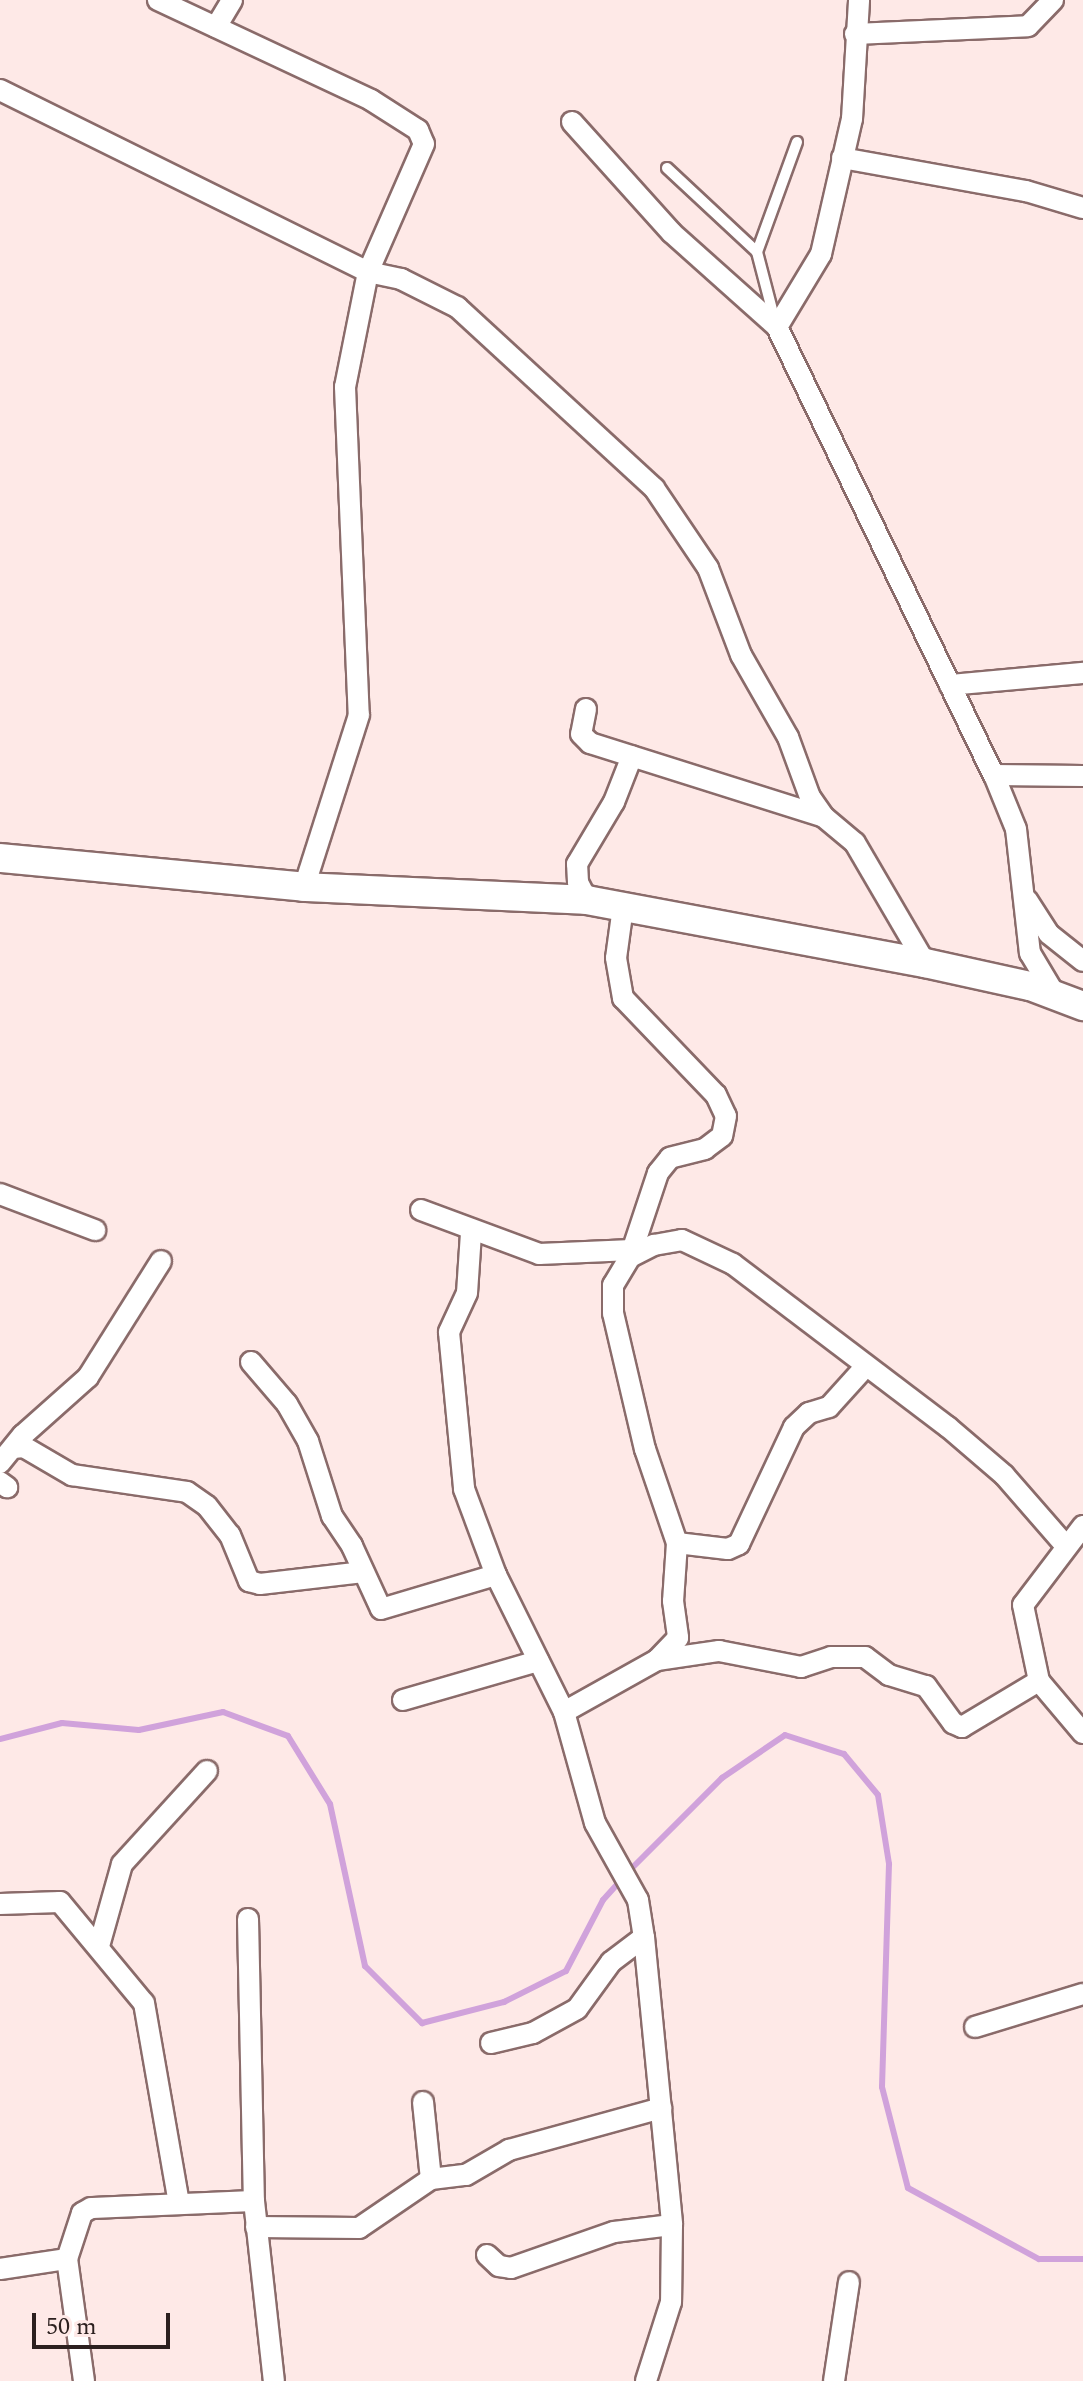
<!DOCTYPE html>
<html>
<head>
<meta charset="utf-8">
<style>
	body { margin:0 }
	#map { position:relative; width:1083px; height:2381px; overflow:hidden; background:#fee9e7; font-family:Spectral,serif }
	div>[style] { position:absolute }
	.stream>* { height:6px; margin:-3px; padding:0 3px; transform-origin:3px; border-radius:3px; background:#d0a2db }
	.roads { filter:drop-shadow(2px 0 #8a6b6a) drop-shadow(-2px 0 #8a6b6a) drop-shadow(0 2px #8a6b6a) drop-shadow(0 -2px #8a6b6a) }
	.lane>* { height:10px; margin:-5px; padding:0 5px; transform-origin:5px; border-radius:5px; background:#fff }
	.street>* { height:20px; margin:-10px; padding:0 10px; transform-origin:10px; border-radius:10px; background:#fff }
	.secondary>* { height:28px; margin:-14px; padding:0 14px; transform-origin:14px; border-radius:14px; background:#fff }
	span { translate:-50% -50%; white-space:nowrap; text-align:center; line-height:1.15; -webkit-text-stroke:8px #fee9e7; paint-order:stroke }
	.scale { position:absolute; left:32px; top:2313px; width:138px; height:36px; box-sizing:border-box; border:4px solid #2c201f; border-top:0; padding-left:10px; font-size:24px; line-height:28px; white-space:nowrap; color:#2c201f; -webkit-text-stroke:6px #fee9e7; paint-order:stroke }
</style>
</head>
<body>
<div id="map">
	<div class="stream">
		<i style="left:0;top:1739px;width:64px;rotate:-14.5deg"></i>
		<i style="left:62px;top:1723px;width:77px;rotate:5.2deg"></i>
		<i style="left:139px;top:1730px;width:86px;rotate:-12.1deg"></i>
		<i style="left:223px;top:1712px;width:69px;rotate:20.3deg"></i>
		<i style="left:288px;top:1736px;width:80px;rotate:58.3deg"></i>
		<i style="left:330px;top:1804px;width:166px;rotate:77.8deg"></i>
		<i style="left:365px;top:1966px;width:81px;rotate:45deg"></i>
		<i style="left:422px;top:2023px;width:85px;rotate:-14.4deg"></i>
		<i style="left:504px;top:2002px;width:69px;rotate:-26.6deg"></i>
		<i style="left:566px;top:1971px;width:80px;rotate:-62.5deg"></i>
		<i style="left:603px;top:1900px;width:27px;rotate:-48deg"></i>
		<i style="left:629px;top:1871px;width:132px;rotate:-45deg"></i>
		<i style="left:722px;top:1778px;width:76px;rotate:-34.3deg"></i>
		<i style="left:785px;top:1735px;width:62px;rotate:17.9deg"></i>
		<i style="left:844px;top:1754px;width:53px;rotate:50.3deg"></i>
		<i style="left:878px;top:1795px;width:70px;rotate:80.9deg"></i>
		<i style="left:889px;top:1864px;width:223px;rotate:91.8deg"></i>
		<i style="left:882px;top:2087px;width:104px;rotate:75.6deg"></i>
		<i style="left:908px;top:2188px;width:149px;rotate:28.5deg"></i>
		<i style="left:1039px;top:2259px;width:44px"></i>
	</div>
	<div class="roads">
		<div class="lane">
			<i style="left:667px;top:168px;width:123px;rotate:43deg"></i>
			<i style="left:757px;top:252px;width:71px;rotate:75.4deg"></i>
			<i style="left:757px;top:252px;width:117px;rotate:-70deg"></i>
		</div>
		<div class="street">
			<i style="left:158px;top:0;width:235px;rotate:25.1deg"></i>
			<i style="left:371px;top:100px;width:56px;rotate:32.6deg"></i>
			<i style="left:418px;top:130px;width:15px;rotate:67deg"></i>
			<i style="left:424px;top:144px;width:140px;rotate:113.6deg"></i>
			<i style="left:368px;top:272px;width:34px;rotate:12deg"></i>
			<i style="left:401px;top:279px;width:63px;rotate:26.6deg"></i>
			<i style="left:457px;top:307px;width:268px;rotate:42.6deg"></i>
			<i style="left:654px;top:488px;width:97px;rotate:56deg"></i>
			<i style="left:708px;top:568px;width:93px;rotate:69.2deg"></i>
			<i style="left:741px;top:655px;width:95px;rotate:60.2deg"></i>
			<i style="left:788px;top:737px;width:64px;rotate:69.9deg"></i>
			<i style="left:810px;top:797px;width:24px;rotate:55deg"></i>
			<i style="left:824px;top:817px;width:40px;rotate:40deg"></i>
			<i style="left:855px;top:843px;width:139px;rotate:59.7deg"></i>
			<i style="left:216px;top:27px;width:31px;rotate:-59deg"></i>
			<i style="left:855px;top:34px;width:173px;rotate:-2.6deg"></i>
			<i style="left:1028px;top:26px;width:36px;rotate:-46deg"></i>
			<i style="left:0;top:90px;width:411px;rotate:26.3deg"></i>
			<i style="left:368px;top:272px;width:117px;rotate:101.3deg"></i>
			<i style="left:345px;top:387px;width:328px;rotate:87.6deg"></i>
			<i style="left:359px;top:715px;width:181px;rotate:107.7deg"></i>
			<i style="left:572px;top:122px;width:149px;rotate:48deg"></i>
			<i style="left:672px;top:233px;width:141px;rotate:41.8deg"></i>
			<i style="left:777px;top:327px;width:498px;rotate:64.2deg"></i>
			<i style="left:994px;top:775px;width:58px;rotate:67.8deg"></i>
			<i style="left:1016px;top:829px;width:125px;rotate:83.6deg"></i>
			<i style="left:1030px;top:953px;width:47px;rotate:59deg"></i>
			<i style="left:842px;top:158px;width:187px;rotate:10.2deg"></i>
			<i style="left:1026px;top:191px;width:59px;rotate:16.6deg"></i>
			<i style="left:777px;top:327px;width:85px;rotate:-58.9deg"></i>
			<i style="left:821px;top:254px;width:139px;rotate:-77.1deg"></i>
			<i style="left:852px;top:119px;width:119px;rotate:-86.6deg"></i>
			<i style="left:950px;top:685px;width:134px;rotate:-5.2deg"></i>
			<i style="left:586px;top:709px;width:25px;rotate:101deg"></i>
			<i style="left:581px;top:734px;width:13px;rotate:45deg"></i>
			<i style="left:590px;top:743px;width:245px;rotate:17.5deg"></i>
			<i style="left:994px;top:775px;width:89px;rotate:0.6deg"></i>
			<i style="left:587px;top:900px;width:20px;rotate:-117deg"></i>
			<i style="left:578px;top:882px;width:18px;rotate:-93deg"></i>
			<i style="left:577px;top:864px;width:72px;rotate:-59.2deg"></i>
			<i style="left:614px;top:802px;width:49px;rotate:-68.6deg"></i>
			<i style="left:1027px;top:900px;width:40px;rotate:57.1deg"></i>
			<i style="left:1049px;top:934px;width:43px;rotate:38.5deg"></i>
			<i style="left:623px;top:907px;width:51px;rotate:97.8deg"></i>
			<i style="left:616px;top:958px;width:41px;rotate:80.1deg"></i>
			<i style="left:623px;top:998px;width:134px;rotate:46.2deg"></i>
			<i style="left:716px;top:1095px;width:23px;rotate:65deg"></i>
			<i style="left:726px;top:1116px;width:20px;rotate:101deg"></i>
			<i style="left:722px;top:1136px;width:21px;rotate:143deg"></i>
			<i style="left:705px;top:1149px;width:36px;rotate:166deg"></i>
			<i style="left:670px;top:1158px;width:19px;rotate:129deg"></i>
			<i style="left:658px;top:1173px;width:89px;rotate:108.4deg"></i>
			<i style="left:630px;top:1257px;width:33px;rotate:121deg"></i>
			<i style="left:613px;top:1285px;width:28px;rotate:90deg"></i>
			<i style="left:613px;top:1313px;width:140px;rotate:76.8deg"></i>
			<i style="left:645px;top:1449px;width:99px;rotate:71.2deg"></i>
			<i style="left:677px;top:1543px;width:58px;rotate:93.9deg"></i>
			<i style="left:673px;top:1601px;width:37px;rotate:82deg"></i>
			<i style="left:678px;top:1638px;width:30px;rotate:134deg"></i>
			<i style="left:0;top:1194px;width:102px;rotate:20.8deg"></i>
			<i style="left:421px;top:1210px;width:126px;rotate:20.4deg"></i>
			<i style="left:539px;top:1254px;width:93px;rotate:-2.5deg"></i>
			<i style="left:471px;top:1233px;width:60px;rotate:93.8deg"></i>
			<i style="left:467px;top:1293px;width:43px;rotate:114.8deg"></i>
			<i style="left:449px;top:1332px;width:158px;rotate:84.5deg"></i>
			<i style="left:464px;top:1489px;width:92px;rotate:69.6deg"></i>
			<i style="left:496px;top:1575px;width:153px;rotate:63.6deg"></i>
			<i style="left:564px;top:1712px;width:115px;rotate:74.4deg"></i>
			<i style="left:595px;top:1823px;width:88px;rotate:60.8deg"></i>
			<i style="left:638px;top:1900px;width:37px;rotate:81deg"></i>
			<i style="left:644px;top:1937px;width:289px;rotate:84.4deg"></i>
			<i style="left:672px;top:2225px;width:77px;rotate:90.7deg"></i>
			<i style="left:671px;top:2302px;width:83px;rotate:107.6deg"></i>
			<i style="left:630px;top:1257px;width:27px;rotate:-27deg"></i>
			<i style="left:654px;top:1245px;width:28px;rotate:-10deg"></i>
			<i style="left:682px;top:1240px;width:56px;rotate:25.2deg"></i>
			<i style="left:733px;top:1264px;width:270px;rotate:37.2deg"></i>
			<i style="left:948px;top:1427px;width:74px;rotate:40.6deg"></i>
			<i style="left:1004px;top:1475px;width:93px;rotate:48.9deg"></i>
			<i style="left:251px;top:1362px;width:55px;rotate:49.4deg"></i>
			<i style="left:287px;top:1404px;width:43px;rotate:60.4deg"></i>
			<i style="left:308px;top:1441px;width:79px;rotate:72.3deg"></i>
			<i style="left:332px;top:1516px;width:36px;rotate:56deg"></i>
			<i style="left:352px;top:1546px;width:69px;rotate:65.3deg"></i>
			<i style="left:381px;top:1609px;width:120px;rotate:-16.5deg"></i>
			<i style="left:13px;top:1448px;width:11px;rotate:-5deg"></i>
			<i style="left:24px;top:1447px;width:56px;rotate:30.3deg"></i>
			<i style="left:72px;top:1475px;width:116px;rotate:8.4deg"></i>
			<i style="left:187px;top:1492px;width:24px;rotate:35deg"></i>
			<i style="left:207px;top:1506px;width:37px;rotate:52deg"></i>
			<i style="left:230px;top:1535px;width:50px;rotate:67.6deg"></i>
			<i style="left:249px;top:1581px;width:11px;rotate:15deg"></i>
			<i style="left:260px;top:1584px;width:104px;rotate:-6.6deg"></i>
			<i style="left:0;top:1463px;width:36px;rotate:-51deg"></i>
			<i style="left:23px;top:1435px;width:87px;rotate:-41.7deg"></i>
			<i style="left:88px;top:1377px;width:137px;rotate:-57.8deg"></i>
			<i style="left:0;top:1482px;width:9px;rotate:36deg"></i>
			<i style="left:1083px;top:1526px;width:99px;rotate:127.2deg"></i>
			<i style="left:1023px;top:1605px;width:78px;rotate:78.1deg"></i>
			<i style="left:1039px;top:1681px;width:68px;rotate:49.8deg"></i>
			<i style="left:677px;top:1543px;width:51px;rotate:6.7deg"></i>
			<i style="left:728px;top:1549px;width:12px;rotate:-24deg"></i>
			<i style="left:739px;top:1544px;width:129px;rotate:-64.8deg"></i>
			<i style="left:794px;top:1427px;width:21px;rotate:-43deg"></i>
			<i style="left:809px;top:1413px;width:21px;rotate:-17deg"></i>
			<i style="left:829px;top:1407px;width:55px;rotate:-47.9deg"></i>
			<i style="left:403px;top:1700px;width:141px;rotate:-16.1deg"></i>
			<i style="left:564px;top:1712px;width:107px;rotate:-29.2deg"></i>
			<i style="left:657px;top:1660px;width:63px;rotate:-8.3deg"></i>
			<i style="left:719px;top:1651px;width:84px;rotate:11deg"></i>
			<i style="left:801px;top:1667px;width:32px;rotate:-18deg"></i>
			<i style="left:831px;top:1657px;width:34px"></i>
			<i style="left:865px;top:1657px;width:30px;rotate:37deg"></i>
			<i style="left:889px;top:1675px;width:39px;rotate:17deg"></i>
			<i style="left:926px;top:1686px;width:46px;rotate:53.9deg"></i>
			<i style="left:953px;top:1723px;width:10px;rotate:24deg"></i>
			<i style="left:962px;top:1727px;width:90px;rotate:-30.9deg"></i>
			<i style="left:0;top:1904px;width:60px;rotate:-1.9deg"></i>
			<i style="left:60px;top:1902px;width:131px;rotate:50.3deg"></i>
			<i style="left:144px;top:2003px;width:203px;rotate:80.1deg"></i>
			<i style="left:248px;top:1919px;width:282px;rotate:88.8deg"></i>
			<i style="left:254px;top:2201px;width:181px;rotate:83.7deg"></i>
			<i style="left:99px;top:1946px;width:85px;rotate:-74.3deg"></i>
			<i style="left:122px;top:1864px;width:126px;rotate:-47.6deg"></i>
			<i style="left:975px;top:2027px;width:113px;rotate:-17deg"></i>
			<i style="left:491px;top:2043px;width:43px;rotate:-13.4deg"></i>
			<i style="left:533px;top:2033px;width:50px;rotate:-28.6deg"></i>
			<i style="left:577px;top:2009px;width:58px;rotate:-54.1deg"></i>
			<i style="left:611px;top:1962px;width:41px;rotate:-37.1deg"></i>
			<i style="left:423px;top:2102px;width:77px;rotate:84.1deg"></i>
			<i style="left:256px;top:2227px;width:103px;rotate:0.6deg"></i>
			<i style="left:359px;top:2228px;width:87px;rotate:-34.2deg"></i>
			<i style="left:431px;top:2179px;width:35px;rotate:-7deg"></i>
			<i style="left:466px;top:2175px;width:50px;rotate:-30.2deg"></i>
			<i style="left:509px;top:2150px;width:158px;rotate:-15.4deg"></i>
			<i style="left:487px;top:2255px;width:16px;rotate:43deg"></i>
			<i style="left:499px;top:2266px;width:12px;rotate:9deg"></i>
			<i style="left:511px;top:2268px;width:109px;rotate:-19.3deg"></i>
			<i style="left:614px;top:2232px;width:58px;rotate:-6.9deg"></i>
			<i style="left:0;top:2269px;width:68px;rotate:-8.5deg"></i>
			<i style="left:84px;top:2381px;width:123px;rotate:-97.9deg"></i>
			<i style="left:67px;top:2259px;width:48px;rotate:-71.9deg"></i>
			<i style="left:82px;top:2213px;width:10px;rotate:-29deg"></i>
			<i style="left:91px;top:2208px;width:163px;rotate:-2.5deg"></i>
			<i style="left:834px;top:2381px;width:100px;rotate:-81.4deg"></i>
		</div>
		<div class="secondary">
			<i style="left:0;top:858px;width:305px;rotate:5.4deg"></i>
			<i style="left:304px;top:887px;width:283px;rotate:2.6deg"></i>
			<i style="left:587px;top:900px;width:344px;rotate:10.6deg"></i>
			<i style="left:925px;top:963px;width:107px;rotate:12.4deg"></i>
			<i style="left:1030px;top:986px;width:57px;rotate:20.7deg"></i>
		</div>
	</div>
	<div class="scale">50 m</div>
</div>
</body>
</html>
